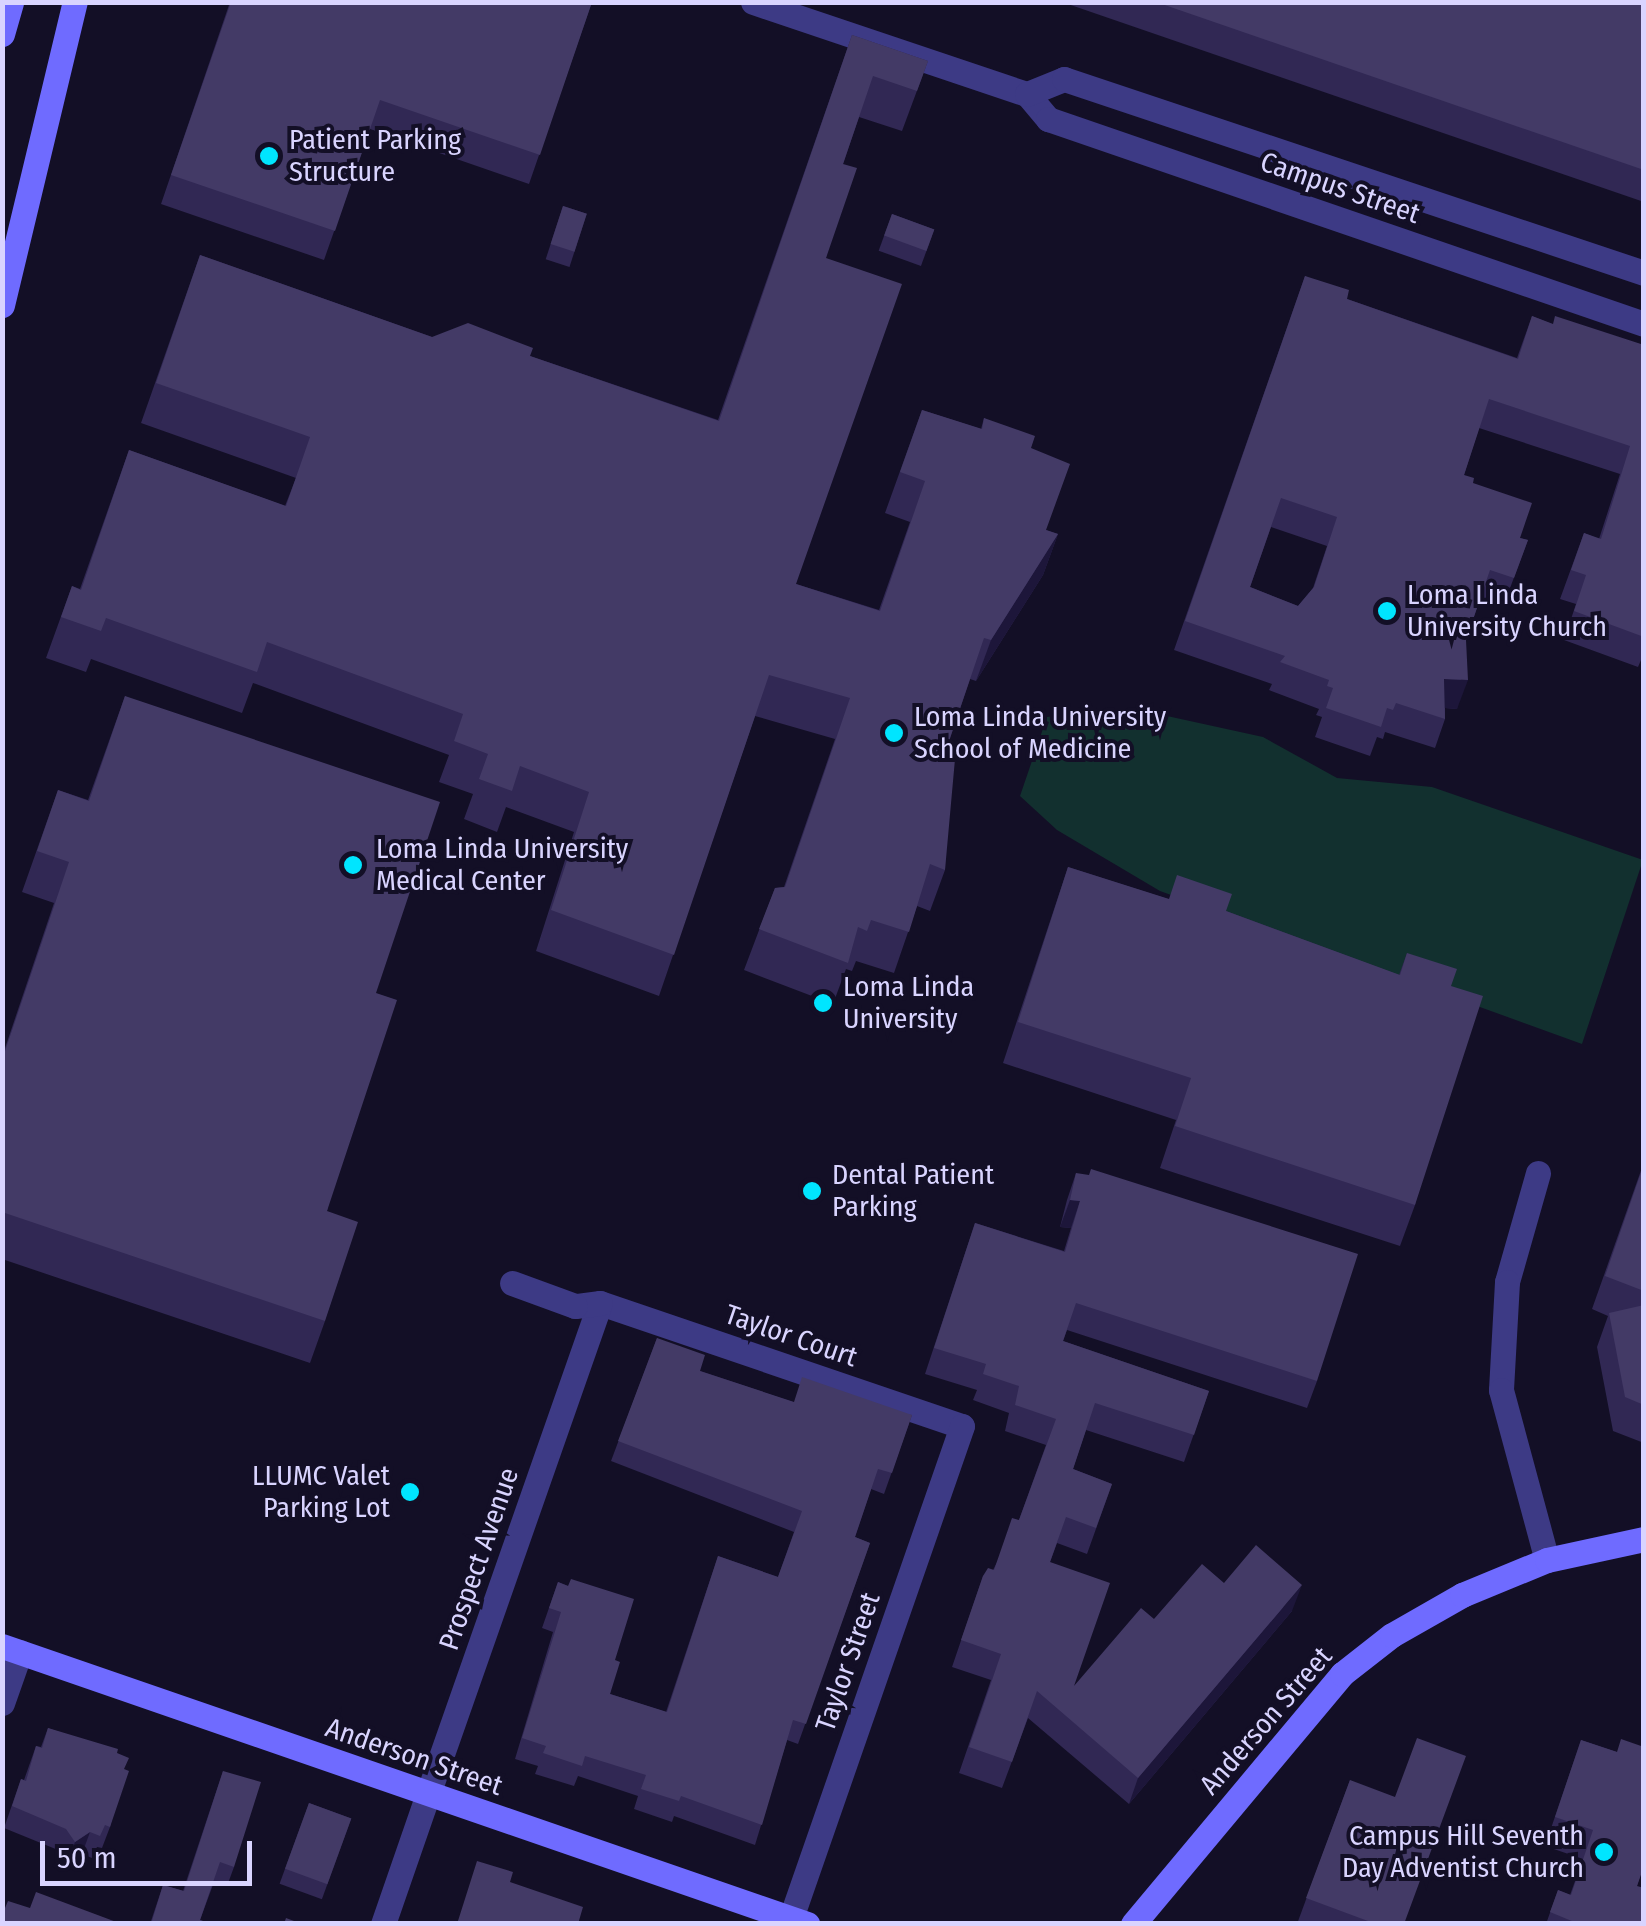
<!DOCTYPE html>
<html>
<head>
<meta charset="utf-8">
<style>
	body { margin:0 }
	#map { position:relative; width:1646px; height:1926px; overflow:hidden; background:#130f26; font-family:"Fira Sans Condensed",sans-serif }
	div>[style] { position:absolute }
	.green>* { inset:0; background:#12302f }
	.minor>* { height:25px; margin:-12.5px; padding:0 12.5px; transform-origin:12.5px; border-radius:12.5px; background:#3d3a85 }
	.tertiary>* { height:25px; margin:-12.5px; padding:0 12.5px; transform-origin:12.5px; border-radius:12.5px; background:#3d3a85 }
	.secondary>* { height:25px; margin:-12.5px; padding:0 12.5px; transform-origin:12.5px; border-radius:12.5px; background:#6f6bff }
	.wall>* { inset:0; background:#312854; transform-origin:0 0 }
	.shaded-wall>* { inset:0; background:#1d163a }
	.building>* { inset:0; background:#433a66; transform-origin:0 0 }
	.dots>* { width:28px; height:28px; translate:-50% -50%; box-sizing:border-box; border:5px solid #130f26; border-radius:50% }
	span { translate:-50% -50%; white-space:nowrap; text-align:center; line-height:1.15; -webkit-text-stroke:8px #130f26; paint-order:stroke }
	.poi-label { font-size:28px; color:#d9d4ff }
	.left { translate:0 -50%; text-align:left }
	.right { translate:-100% -50%; text-align:right }
	.street-label { font-size:28px; color:#d9d4ff }
	.frame { position:absolute; inset:0; border:5px solid #d9d4ff; pointer-events:none }
	.scale { position:absolute; left:40px; top:1841px; width:212px; height:45px; box-sizing:border-box; border:5px solid #d9d4ff; border-top:0; padding-left:12px; font-size:30px; line-height:35px; white-space:nowrap; color:#d9d4ff; -webkit-text-stroke:8px #130f26; paint-order:stroke }
</style>
</head>
<body>
<div id="map">
	<div class="green">
		<i style="clip-path:polygon(1095px 711px,1167px 716px,1263px 737px,1337px 778px,1432px 787px,1643px 860px,1582px 1044px,1160px 891px,1057px 830px,1020px 796px,1047px 717px)"></i>
	</div>
	<div class="minor">
		<i style="left:1538px;top:1173px;width:113px;rotate:105.9deg"></i>
		<i style="left:1507px;top:1282px;width:108px;rotate:93.2deg"></i>
		<i style="left:1501px;top:1390px;width:176px;rotate:74.9deg"></i>
		<i style="left:600px;top:1303px;width:382px;rotate:18.8deg"></i>
		<i style="left:962px;top:1426px;width:521px;rotate:109.17deg"></i>
		<i style="left:2px;top:1703px;width:54px;rotate:-70.6deg"></i>
		<i style="left:428px;top:1794px;width:520px;rotate:-70.69deg"></i>
		<i style="left:600px;top:1303px;width:25px;rotate:173deg"></i>
		<i style="left:575px;top:1306px;width:67px;rotate:-159.9deg"></i>
	</div>
	<div class="tertiary">
		<i style="left:753px;top:2px;width:289px;rotate:18.6deg"></i>
		<i style="left:1027px;top:94px;width:33px;rotate:50deg"></i>
		<i style="left:1048px;top:119px;width:630px;rotate:18.98deg"></i>
		<i style="left:1027px;top:94px;width:40px;rotate:-22deg"></i>
		<i style="left:1064px;top:79px;width:612px;rotate:18.49deg"></i>
		<i style="left:383px;top:1924px;width:138px;rotate:-70.9deg"></i>
	</div>
	<div class="secondary">
		<i style="left:2px;top:34px;width:33px;rotate:-74deg"></i>
		<i style="left:2px;top:305px;width:312px;rotate:-76.5deg"></i>
		<i style="left:2px;top:1646px;width:852px;rotate:19.05deg"></i>
		<i style="left:1133px;top:1924px;width:326px;rotate:-50.1deg"></i>
		<i style="left:1342px;top:1674px;width:63px;rotate:-38deg"></i>
		<i style="left:1392px;top:1635px;width:81px;rotate:-29.7deg"></i>
		<i style="left:1462px;top:1595px;width:92px;rotate:-22.4deg"></i>
		<i style="left:1547px;top:1560px;width:99px;rotate:-12.2deg"></i>
	</div>
	<div class="wall">
		<i style="clip-path:polygon(230px 2px,592px 2px,529px 184px,370px 129px,324px 260px,161px 204px)"></i>
		<i style="clip-path:polygon(1062px 2px,1644px 2px,1644px 202px)"></i>
		<i style="clip-path:polygon(852px 35px,928px 61px,902px 131px,859px 117px,843px 164px,826px 258px,796px 584px,879px 610px,910px 522px,885px 513px,922px 410px,981px 429px,984px 418px,1031px 448px,1046px 530px,1058px 534px,1043px 575px,976px 681px,970px 679px,948px 744px,945px 870px,930px 911px,917px 906px,894px 973px,856px 961px,852px 971px,846px 969px,833px 1004px,744px 970px,775px 888px,784px 887px,835px 739px,755px 716px,659px 996px,536px 951px,574px 832px,506px 807px,497px 832px,464px 819px,473px 794px,439px 782px,449px 755px,253px 683px,242px 713px,91px 659px,86px 672px,46px 658px,72px 586px,80px 589px,129px 450px,285px 506px,296px 478px,141px 423px,200px 255px,432px 337px,530px 356px,718px 420px)"></i>
		<i style="left:563px;top:206px;width:25px;height:56px;rotate:18deg"></i>
		<i style="left:892px;top:214px;width:45px;height:39px;rotate:20deg"></i>
		<i style="clip-path:polygon(evenodd,1305px 276px,1347px 299px,1517px 358px,1532px 316px,1552px 324px,1644px 345px,1644px 653px,1638px 667px,1564px 640px,1576px 604px,1560px 599px,1584px 533px,1599px 539px,1620px 474px,1479px 428px,1464px 475px,1520px 538px,1528px 540px,1503px 607px,1480px 599px,1466px 640px,1457px 709px,1445px 708px,1445px 719px,1435px 748px,1385px 732px,1383px 739px,1377px 737px,1370px 756px,1315px 737px,1322px 717px,1316px 715px,1319px 709px,1269px 690px,1272px 684px,1174px 650px,1305px 276px,1271px 527px,1327px 546px,1313px 588px,1298px 606px,1250px 587px,1271px 527px)"></i>
		<i style="clip-path:polygon(125px 696px,376px 993px,327px 1211px,325px 1321px,310px 1363px,2px 1259px,2px 1057px,54px 903px,22px 892px,58px 790px,88px 800px)"></i>
		<i style="clip-path:polygon(1068px 867px,1168px 899px,1226px 911px,1399px 975px,1407px 953px,1451px 986px,1415px 1205px,1400px 1246px,1160px 1168px,1176px 1120px,1003px 1063px)"></i>
		<i style="clip-path:polygon(1644px 1162px,1644px 1443px,1613px 1431px,1597px 1347px,1608px 1316px,1592px 1309px)"></i>
		<i style="clip-path:polygon(1076px 1173px,1317px 1381px,1307px 1408px,1067px 1330px,1063px 1341px,1209px 1391px,1184px 1462px,1086px 1430px,1073px 1469px,1112px 1484px,1087px 1554px,1057px 1543px,1050px 1562px,1074px 1686px,1154px 1619px,1224px 1583px,1292px 1611px,1129px 1804px,1028px 1718px,1002px 1788px,959px 1773px,991px 1680px,952px 1667px,983px 1576px,993px 1570px,1019px 1520px,1046px 1445px,1005px 1431px,1009px 1413px,973px 1400px,977px 1390px,925px 1374px,975px 1223px,1064px 1251px,1071px 1228px,1060px 1227px,1067px 1200px)"></i>
		<i style="clip-path:polygon(657px 1338px,700px 1371px,793px 1402px,912px 1415px,884px 1494px,871px 1489px,855px 1537px,870px 1543px,798px 1744px,787px 1740px,755px 1845px,674px 1816px,672px 1822px,634px 1809px,638px 1796px,578px 1776px,574px 1786px,535px 1774px,538px 1766px,515px 1759px,553px 1632px,542px 1628px,558px 1582px,568px 1586px,615px 1660px,610px 1694px,666px 1712px,718px 1556px,778px 1577px,794px 1532px,611px 1461px)"></i>
		<i style="clip-path:polygon(48px 1728px,117px 1753px,124px 1769px,110px 1827px,102px 1848px,97px 1847px,92px 1858px,82px 1854px,67px 1864px,58px 1850px,4px 1828px,21px 1779px,24px 1780px,36px 1746px,41px 1747px)"></i>
		<i style="clip-path:polygon(1581px 1740px,1617px 1752px,1644px 1747px,1644px 1874px,1641px 1873px,1637px 1886px,1644px 1924px,1546px 1924px,1558px 1890px,1570px 1895px,1583px 1859px,1545px 1846px)"></i>
		<i style="clip-path:polygon(223px 1771px,234px 1867px,227px 1886px,214px 1882px,200px 1920px,212px 1924px,150px 1924px,163px 1885px,183px 1891px)"></i>
		<i style="clip-path:polygon(1350px 1780px,1405px 1924px,1297px 1924px)"></i>
		<i style="left:309px;top:1803px;width:45px;height:86px;rotate:20deg"></i>
	</div>
	<div class="shaded-wall">
		<i style="clip-path:polygon(1058px 534px,1043px 575px,976px 681px,991px 640px)"></i>
		<i style="clip-path:polygon(1444px 679px,1468px 680px,1457px 709px,1434px 707px)"></i>
		<i style="clip-path:polygon(1070px 1200px,1080px 1201px,1071px 1228px,1060px 1227px)"></i>
		<i style="clip-path:polygon(1302px 1585px,1292px 1611px,1129px 1804px,1138px 1778px)"></i>
		<i style="clip-path:polygon(90px 1832px,82px 1854px,67px 1864px,75px 1842px)"></i>
	</div>
	<div class="building">
		<i style="clip-path:polygon(231px 2px,592px 2px,540px 155px,380px 100px,335px 231px,171px 175px)"></i>
		<i style="clip-path:polygon(1156px 2px,1644px 2px,1644px 170px)"></i>
		<i style="clip-path:polygon(852px 35px,928px 61px,917px 91px,873px 76px,843px 164px,857px 168px,826px 258px,902px 284px,796px 584px,880px 611px,925px 481px,900px 472px,922px 410px,982px 429px,984px 418px,1035px 436px,1031px 448px,1070px 464px,1046px 530px,1058px 534px,991px 640px,984px 638px,948px 744px,956px 748px,945px 870px,930px 864px,909px 932px,871px 920px,867px 931px,858px 927px,848px 963px,759px 929px,775px 888px,785px 887px,850px 698px,769px 675px,674px 955px,551px 910px,589px 792px,520px 766px,512px 791px,479px 779px,488px 754px,454px 741px,463px 714px,267px 642px,257px 672px,106px 618px,101px 631px,61px 617px,72px 586px,81px 590px,129px 450px,286px 506px,310px 437px,156px 383px,200px 255px,432px 337px,468px 323px,533px 348px,530px 356px,719px 421px)"></i>
		<i style="left:563px;top:206px;width:25px;height:40px;rotate:18deg"></i>
		<i style="left:892px;top:214px;width:45px;height:23px;rotate:20deg"></i>
		<i style="clip-path:polygon(evenodd,1305px 276px,1349px 290px,1347px 299px,1518px 359px,1532px 316px,1553px 324px,1555px 316px,1644px 345px,1644px 637px,1574px 611px,1586px 575px,1571px 570px,1584px 533px,1601px 539px,1630px 446px,1489px 399px,1464px 475px,1474px 478px,1473px 483px,1532px 503px,1520px 538px,1528px 540px,1514px 578px,1490px 570px,1466px 640px,1468px 680px,1444px 679px,1445px 719px,1396px 703px,1393px 710px,1387px 708px,1381px 727px,1326px 708px,1333px 688px,1327px 686px,1329px 680px,1280px 662px,1285px 656px,1185px 621px,1305px 276px,1281px 498px,1337px 517px,1314px 587px,1298px 606px,1250px 587px,1281px 498px)"></i>
		<i style="clip-path:polygon(125px 696px,440px 802px,376px 993px,397px 1000px,327px 1211px,358px 1222px,325px 1321px,2px 1212px,2px 1060px,69px 862px,37px 851px,58px 790px,89px 801px)"></i>
		<i style="clip-path:polygon(1068px 867px,1169px 899px,1177px 875px,1232px 894px,1226px 911px,1400px 975px,1407px 953px,1457px 969px,1451px 986px,1483px 996px,1415px 1205px,1175px 1126px,1191px 1078px,1018px 1022px)"></i>
		<i style="clip-path:polygon(1644px 1164px,1644px 1291px,1605px 1276px)"></i>
		<i style="clip-path:polygon(1091px 1169px,1358px 1254px,1317px 1381px,1076px 1303px,1063px 1341px,1209px 1391px,1194px 1435px,1095px 1403px,1073px 1469px,1112px 1484px,1096px 1528px,1066px 1517px,1050px 1562px,1110px 1583px,1074px 1686px,1141px 1608px,1154px 1619px,1202px 1564px,1224px 1583px,1256px 1545px,1302px 1585px,1138px 1778px,1037px 1691px,1012px 1762px,969px 1747px,1001px 1654px,961px 1640px,983px 1576px,988px 1568px,994px 1570px,1012px 1518px,1019px 1520px,1056px 1419px,1015px 1405px,1019px 1386px,983px 1374px,986px 1364px,934px 1348px,975px 1223px,1065px 1252px,1080px 1201px,1070px 1200px,1076px 1173px,1089px 1175px)"></i>
		<i style="clip-path:polygon(1644px 1305px,1644px 1405px,1625px 1397px,1609px 1313px)"></i>
		<i style="clip-path:polygon(657px 1338px,705px 1355px,700px 1371px,794px 1402px,802px 1377px,912px 1415px,892px 1473px,878px 1469px,855px 1537px,870px 1543px,806px 1724px,793px 1720px,762px 1825px,681px 1796px,679px 1801px,641px 1789px,646px 1775px,585px 1756px,582px 1766px,543px 1753px,546px 1746px,522px 1738px,561px 1612px,549px 1608px,558px 1582px,568px 1586px,571px 1579px,634px 1599px,615px 1660px,620px 1662px,610px 1694px,667px 1712px,718px 1556px,778px 1577px,802px 1511px,618px 1441px)"></i>
		<i style="clip-path:polygon(48px 1728px,118px 1749px,117px 1753px,129px 1758px,124px 1769px,129px 1771px,110px 1827px,105px 1825px,100px 1836px,90px 1832px,75px 1842px,66px 1829px,12px 1806px,21px 1779px,26px 1781px,36px 1746px,42px 1748px)"></i>
		<i style="clip-path:polygon(1417px 1738px,1466px 1756px,1404px 1924px,1376px 1924px,1306px 1898px,1350px 1780px,1395px 1797px)"></i>
		<i style="clip-path:polygon(1621px 1739px,1644px 1747px,1644px 1866px,1637px 1886px,1644px 1888px,1644px 1924px,1579px 1924px,1550px 1912px,1558px 1890px,1571px 1895px,1593px 1830px,1555px 1817px,1581px 1740px,1617px 1752px)"></i>
		<i style="clip-path:polygon(223px 1771px,261px 1782px,234px 1867px,220px 1862px,200px 1920px,212px 1924px,151px 1924px,163px 1885px,184px 1891px)"></i>
		<i style="left:309px;top:1803px;width:45px;height:70px;rotate:20deg"></i>
		<i style="clip-path:polygon(477px 1861px,513px 1872px,510px 1882px,583px 1907px,578px 1924px,457px 1924px)"></i>
		<i style="clip-path:polygon(36px 1892px,119px 1923px,2px 1924px,2px 1915px,8px 1901px,30px 1908px)"></i>
		<i style="clip-path:polygon(286px 1918px,302px 1924px,284px 1924px)"></i>
	</div>
	<div class="dots">
		<i style="left:269px;top:156px;background:#00e5ff"></i>
		<i style="left:1387px;top:611px;background:#00e5ff"></i>
		<i style="left:894px;top:733px;background:#00e5ff"></i>
		<i style="left:353px;top:865px;background:#00e5ff"></i>
		<i style="left:823px;top:1003px;background:#00e5ff"></i>
		<i style="left:812px;top:1191px;background:#00e5ff"></i>
		<i style="left:410px;top:1492px;background:#00e5ff"></i>
		<i style="left:1604px;top:1852px;background:#00e5ff"></i>
	</div>
	<div class="poi-label">
		<span class="left" style="left:289px;top:156px">Patient Parking<br>Structure</span>
		<span class="left" style="left:1407px;top:611px">Loma Linda<br>University Church</span>
		<span class="left" style="left:914px;top:733px">Loma Linda University<br>School of Medicine</span>
		<span class="left" style="left:376px;top:865px">Loma Linda University<br>Medical Center</span>
		<span class="left" style="left:843px;top:1003px">Loma Linda<br>University</span>
		<span class="left" style="left:832px;top:1191px">Dental Patient<br>Parking</span>
		<span class="right" style="left:390px;top:1492px">LLUMC Valet<br>Parking Lot</span>
		<span class="right" style="left:1584px;top:1852px">Campus Hill Seventh<br>Day Adventist Church</span>
	</div>
	<div class="street-label">
		<span style="left:1340px;top:188px;rotate:19deg">Campus Street</span>
		<span style="left:791px;top:1336px;rotate:19deg">Taylor Court</span>
		<span style="left:479px;top:1559px;rotate:-71deg">Prospect Avenue</span>
		<span style="left:848px;top:1662px;rotate:-71deg">Taylor Street</span>
		<span style="left:1266px;top:1721px;rotate:-49deg">Anderson Street</span>
		<span style="left:414px;top:1757px;rotate:19deg">Anderson Street</span>
	</div>
	<div class="frame"></div>
	<div class="scale">50 m</div>
</div>
</body>
</html>
